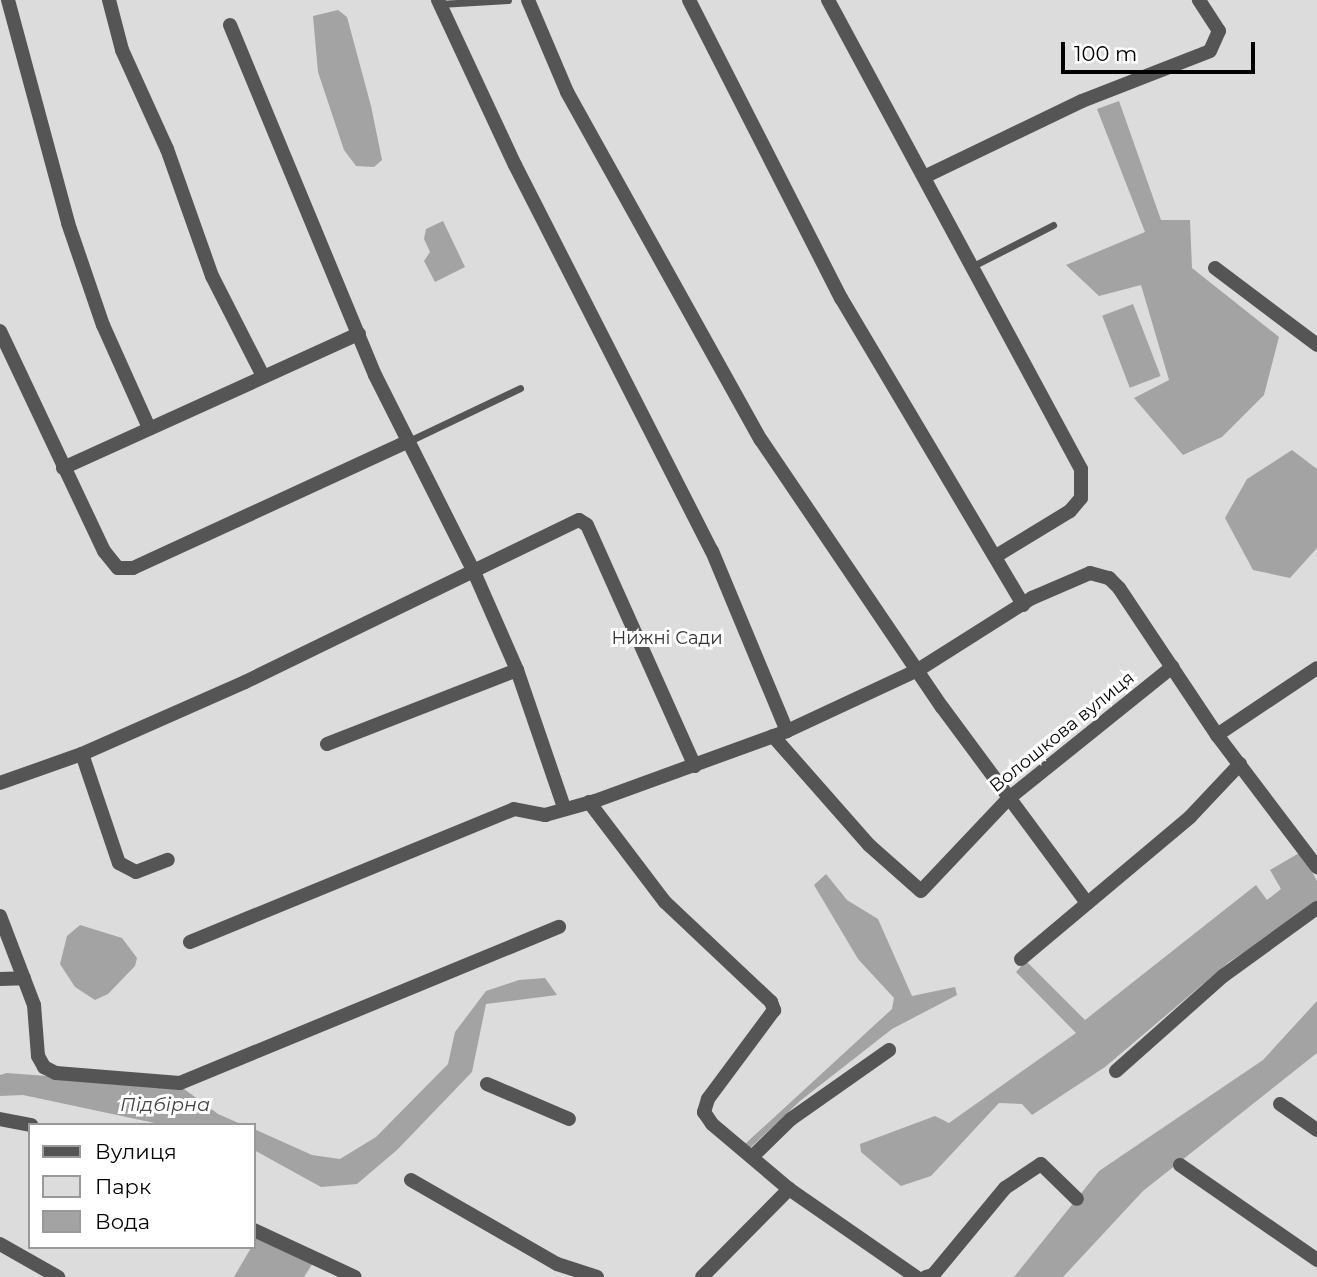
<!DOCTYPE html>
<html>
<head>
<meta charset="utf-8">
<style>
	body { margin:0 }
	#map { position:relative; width:1317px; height:1277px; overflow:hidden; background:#fff; font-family:Montserrat,sans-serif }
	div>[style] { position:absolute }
	.green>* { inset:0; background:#dcdcdc }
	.water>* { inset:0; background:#a3a3a3; transform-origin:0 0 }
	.service>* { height:7px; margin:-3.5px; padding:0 3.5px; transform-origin:3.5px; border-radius:3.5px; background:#555 }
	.minor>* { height:14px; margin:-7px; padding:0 7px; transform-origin:7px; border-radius:7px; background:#555 }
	span { translate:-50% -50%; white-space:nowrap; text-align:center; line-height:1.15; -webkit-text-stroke:6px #fff; paint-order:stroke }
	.park-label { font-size:18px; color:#333 }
	.street-label { font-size:18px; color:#000 }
	.water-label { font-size:19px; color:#444; font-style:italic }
	.legend { position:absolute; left:28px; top:1123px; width:228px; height:126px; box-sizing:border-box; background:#fff; border:2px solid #999; margin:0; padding:9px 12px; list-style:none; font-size:21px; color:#000 }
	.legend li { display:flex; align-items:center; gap:14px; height:35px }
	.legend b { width:35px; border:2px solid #999 }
	.scale { position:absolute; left:1061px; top:42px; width:194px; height:32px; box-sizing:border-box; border:4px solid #000; border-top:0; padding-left:9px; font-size:21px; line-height:24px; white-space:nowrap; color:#000; -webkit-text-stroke:5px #fff; paint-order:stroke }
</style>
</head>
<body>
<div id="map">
	<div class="green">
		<i style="clip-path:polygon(evenodd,0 0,1317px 0,1317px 1277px,0 1277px,0 0,30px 1125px,254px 1125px,254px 1247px,30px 1247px,30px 1125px)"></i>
	</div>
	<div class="water">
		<i style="clip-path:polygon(338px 10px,347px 17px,371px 106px,382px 160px,374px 167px,356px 166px,344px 150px,318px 72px,313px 16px)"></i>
		<i style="clip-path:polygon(1119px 101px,1161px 220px,1190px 220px,1192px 268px,1279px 337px,1264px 395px,1222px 437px,1183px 455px,1134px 398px,1169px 380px,1141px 285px,1099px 296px,1066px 265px,1145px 232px,1097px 109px)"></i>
		<i style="clip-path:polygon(443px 221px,465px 267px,435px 282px,424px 261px,430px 252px,424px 239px,426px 229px)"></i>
		<i style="left:1133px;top:304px;width:77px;height:33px;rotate:69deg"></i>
		<i style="clip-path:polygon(1292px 450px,1317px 469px,1317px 548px,1290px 578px,1253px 570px,1225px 518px,1247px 479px)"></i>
		<i style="clip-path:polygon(1301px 852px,1317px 881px,1317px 901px,1309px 910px,1229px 962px,1105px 1067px,1032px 1115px,1022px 1104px,999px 1103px,931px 1176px,901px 1186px,861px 1152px,860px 1144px,935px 1116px,949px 1123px,1076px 1033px,1016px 972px,1026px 961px,1085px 1020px,1256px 885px,1267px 900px,1281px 889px,1270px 870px)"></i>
		<i style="clip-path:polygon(826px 874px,847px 900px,878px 919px,912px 996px,955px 987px,957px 995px,892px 1029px,800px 1101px,750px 1148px,745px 1144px,892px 1009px,894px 998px,858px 959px,814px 885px)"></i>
		<i style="clip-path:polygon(80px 925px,122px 938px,137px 958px,135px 966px,108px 994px,95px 1000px,75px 987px,60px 964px,67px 936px)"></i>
		<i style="clip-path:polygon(545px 978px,557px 995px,486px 1004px,472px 1072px,397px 1150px,357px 1184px,321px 1187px,254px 1150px,254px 1129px,312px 1155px,340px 1159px,376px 1137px,448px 1064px,455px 1032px,486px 991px,519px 980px)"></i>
		<i style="clip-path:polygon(1317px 1001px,1317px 1053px,1143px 1191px,1063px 1277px,1014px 1277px,1099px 1171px,1263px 1060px)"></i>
		<i style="clip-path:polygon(7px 1073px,180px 1086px,218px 1114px,243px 1125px,164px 1125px,23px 1095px,0 1096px,0 1075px)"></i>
		<i style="clip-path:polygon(259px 1234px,316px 1258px,304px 1277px,234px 1277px)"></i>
	</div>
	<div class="service">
		<i style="left:440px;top:4px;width:68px;rotate:-3.4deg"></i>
		<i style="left:973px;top:266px;width:90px;rotate:-27.1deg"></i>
		<i style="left:409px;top:441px;width:123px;rotate:-25.5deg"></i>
	</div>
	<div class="minor">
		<i style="left:8px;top:0;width:231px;rotate:74.9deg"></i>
		<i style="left:68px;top:223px;width:108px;rotate:71.1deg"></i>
		<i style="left:103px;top:325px;width:113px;rotate:65.9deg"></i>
		<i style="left:109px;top:0;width:52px;rotate:75.4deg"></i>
		<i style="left:122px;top:50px;width:109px;rotate:65.6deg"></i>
		<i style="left:167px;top:149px;width:135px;rotate:70.5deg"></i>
		<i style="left:212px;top:276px;width:112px;rotate:63deg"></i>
		<i style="left:438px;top:0;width:182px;rotate:65deg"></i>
		<i style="left:515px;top:165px;width:433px;rotate:63deg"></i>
		<i style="left:712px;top:551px;width:195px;rotate:67.4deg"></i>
		<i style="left:528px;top:0;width:100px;rotate:67deg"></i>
		<i style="left:567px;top:92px;width:398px;rotate:60.9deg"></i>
		<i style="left:761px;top:440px;width:323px;rotate:55.9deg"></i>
		<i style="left:942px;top:707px;width:244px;rotate:53.5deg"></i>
		<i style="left:689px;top:0;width:335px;rotate:63deg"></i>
		<i style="left:841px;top:298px;width:357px;rotate:59.3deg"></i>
		<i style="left:828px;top:0;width:533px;rotate:61.66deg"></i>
		<i style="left:1081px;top:469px;width:29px;rotate:90deg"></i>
		<i style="left:1081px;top:498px;width:17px;rotate:130deg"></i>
		<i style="left:1070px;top:511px;width:87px;rotate:148.7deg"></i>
		<i style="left:230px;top:25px;width:379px;rotate:67.5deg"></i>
		<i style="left:375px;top:375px;width:220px;rotate:63.3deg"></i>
		<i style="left:474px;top:572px;width:107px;rotate:66.3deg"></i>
		<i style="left:517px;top:670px;width:145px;rotate:71.1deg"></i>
		<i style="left:924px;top:177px;width:175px;rotate:-25.7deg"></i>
		<i style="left:1082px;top:101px;width:137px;rotate:-21.3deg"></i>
		<i style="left:1210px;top:51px;width:22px;rotate:-66deg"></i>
		<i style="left:1219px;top:31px;width:37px;rotate:-123deg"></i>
		<i style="left:1215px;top:268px;width:128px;rotate:37deg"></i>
		<i style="left:0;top:331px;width:243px;rotate:64.7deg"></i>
		<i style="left:104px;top:551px;width:22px;rotate:51deg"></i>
		<i style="left:118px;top:568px;width:15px"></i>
		<i style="left:133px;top:568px;width:304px;rotate:-24.7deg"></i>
		<i style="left:63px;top:468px;width:325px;rotate:-24.4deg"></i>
		<i style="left:1217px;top:735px;width:120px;rotate:-33.8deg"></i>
		<i style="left:773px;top:736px;width:145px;rotate:48.6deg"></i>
		<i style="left:869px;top:845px;width:69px;rotate:41.5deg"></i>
		<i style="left:921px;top:891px;width:127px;rotate:-46.6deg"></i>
		<i style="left:1008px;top:799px;width:211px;rotate:-38.8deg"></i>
		<i style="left:327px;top:744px;width:204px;rotate:-21.3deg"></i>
		<i style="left:82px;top:754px;width:115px;rotate:71.3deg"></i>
		<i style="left:119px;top:863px;width:19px;rotate:28deg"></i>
		<i style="left:136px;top:872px;width:34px;rotate:-21deg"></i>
		<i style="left:0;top:783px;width:87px;rotate:-19.5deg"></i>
		<i style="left:82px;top:754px;width:178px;rotate:-23.8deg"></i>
		<i style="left:245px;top:682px;width:371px;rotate:-25.9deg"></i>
		<i style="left:579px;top:520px;width:9px;rotate:32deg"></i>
		<i style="left:587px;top:525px;width:264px;rotate:65.9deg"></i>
		<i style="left:589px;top:802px;width:126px;rotate:52.8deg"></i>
		<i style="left:665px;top:902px;width:146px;rotate:43.3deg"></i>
		<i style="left:771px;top:1002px;width:9px;rotate:69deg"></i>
		<i style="left:774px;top:1010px;width:111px;rotate:126.6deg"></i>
		<i style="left:708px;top:1099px;width:14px;rotate:107deg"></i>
		<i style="left:704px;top:1112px;width:14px;rotate:56deg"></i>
		<i style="left:712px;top:1124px;width:101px;rotate:40.2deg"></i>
		<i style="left:789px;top:1189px;width:155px;rotate:34.7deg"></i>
		<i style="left:0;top:916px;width:95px;rotate:69.1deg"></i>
		<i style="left:34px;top:1005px;width:51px;rotate:85.5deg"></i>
		<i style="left:38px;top:1056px;width:13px;rotate:61deg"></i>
		<i style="left:44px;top:1067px;width:13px;rotate:27deg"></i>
		<i style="left:56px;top:1073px;width:124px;rotate:4.6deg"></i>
		<i style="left:180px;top:1083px;width:410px;rotate:-22.4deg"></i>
		<i style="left:190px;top:942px;width:350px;rotate:-22.3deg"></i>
		<i style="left:514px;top:809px;width:32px;rotate:11deg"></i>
		<i style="left:545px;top:815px;width:52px;rotate:-15.6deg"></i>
		<i style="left:595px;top:801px;width:204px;rotate:-20deg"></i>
		<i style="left:787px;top:731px;width:145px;rotate:-25deg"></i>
		<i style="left:918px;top:670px;width:135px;rotate:-32.3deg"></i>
		<i style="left:1032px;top:598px;width:63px;rotate:-23.3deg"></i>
		<i style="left:1090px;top:573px;width:20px;rotate:15deg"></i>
		<i style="left:1109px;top:578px;width:14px;rotate:45deg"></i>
		<i style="left:1119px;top:588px;width:177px;rotate:56.3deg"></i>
		<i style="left:1217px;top:735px;width:166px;rotate:52.9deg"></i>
		<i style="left:1021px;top:959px;width:221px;rotate:-40deg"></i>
		<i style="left:1190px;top:817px;width:73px;rotate:-46.7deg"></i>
		<i style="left:0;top:979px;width:24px;rotate:-2deg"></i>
		<i style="left:1116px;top:1071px;width:143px;rotate:-41.6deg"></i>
		<i style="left:1223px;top:976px;width:116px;rotate:-35.9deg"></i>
		<i style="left:487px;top:1084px;width:89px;rotate:23.1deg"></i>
		<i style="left:1280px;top:1104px;width:45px;rotate:35.1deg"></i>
		<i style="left:0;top:1119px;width:32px;rotate:11deg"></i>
		<i style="left:752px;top:1157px;width:54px;rotate:-44.3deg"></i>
		<i style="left:791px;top:1119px;width:120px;rotate:-35.1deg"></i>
		<i style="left:1180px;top:1165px;width:167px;rotate:34.7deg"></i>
		<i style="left:411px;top:1180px;width:168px;rotate:29.9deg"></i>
		<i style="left:557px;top:1264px;width:42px;rotate:18deg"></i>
		<i style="left:254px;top:1230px;width:111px;rotate:25deg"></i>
		<i style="left:0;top:1244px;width:67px;rotate:29.6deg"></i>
		<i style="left:702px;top:1277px;width:124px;rotate:-45.3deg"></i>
		<i style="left:926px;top:1277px;width:7px;rotate:-16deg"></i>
		<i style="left:933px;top:1275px;width:113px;rotate:-50.4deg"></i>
		<i style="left:1005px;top:1188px;width:43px;rotate:-33.7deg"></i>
		<i style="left:1041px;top:1164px;width:50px;rotate:44.2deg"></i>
	</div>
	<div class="park-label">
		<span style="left:667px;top:638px">Нижні Сади</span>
	</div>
	<div class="street-label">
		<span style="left:1062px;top:732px;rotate:-39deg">Волошкова вулиця</span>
	</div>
	<div class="water-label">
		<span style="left:165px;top:1105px">Підбірна</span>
	</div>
	<ul class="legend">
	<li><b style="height:9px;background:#555"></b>Вулиця</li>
	<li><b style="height:19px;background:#dcdcdc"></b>Парк</li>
	<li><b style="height:19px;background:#a3a3a3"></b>Вода</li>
	</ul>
	<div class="scale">100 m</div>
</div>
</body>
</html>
